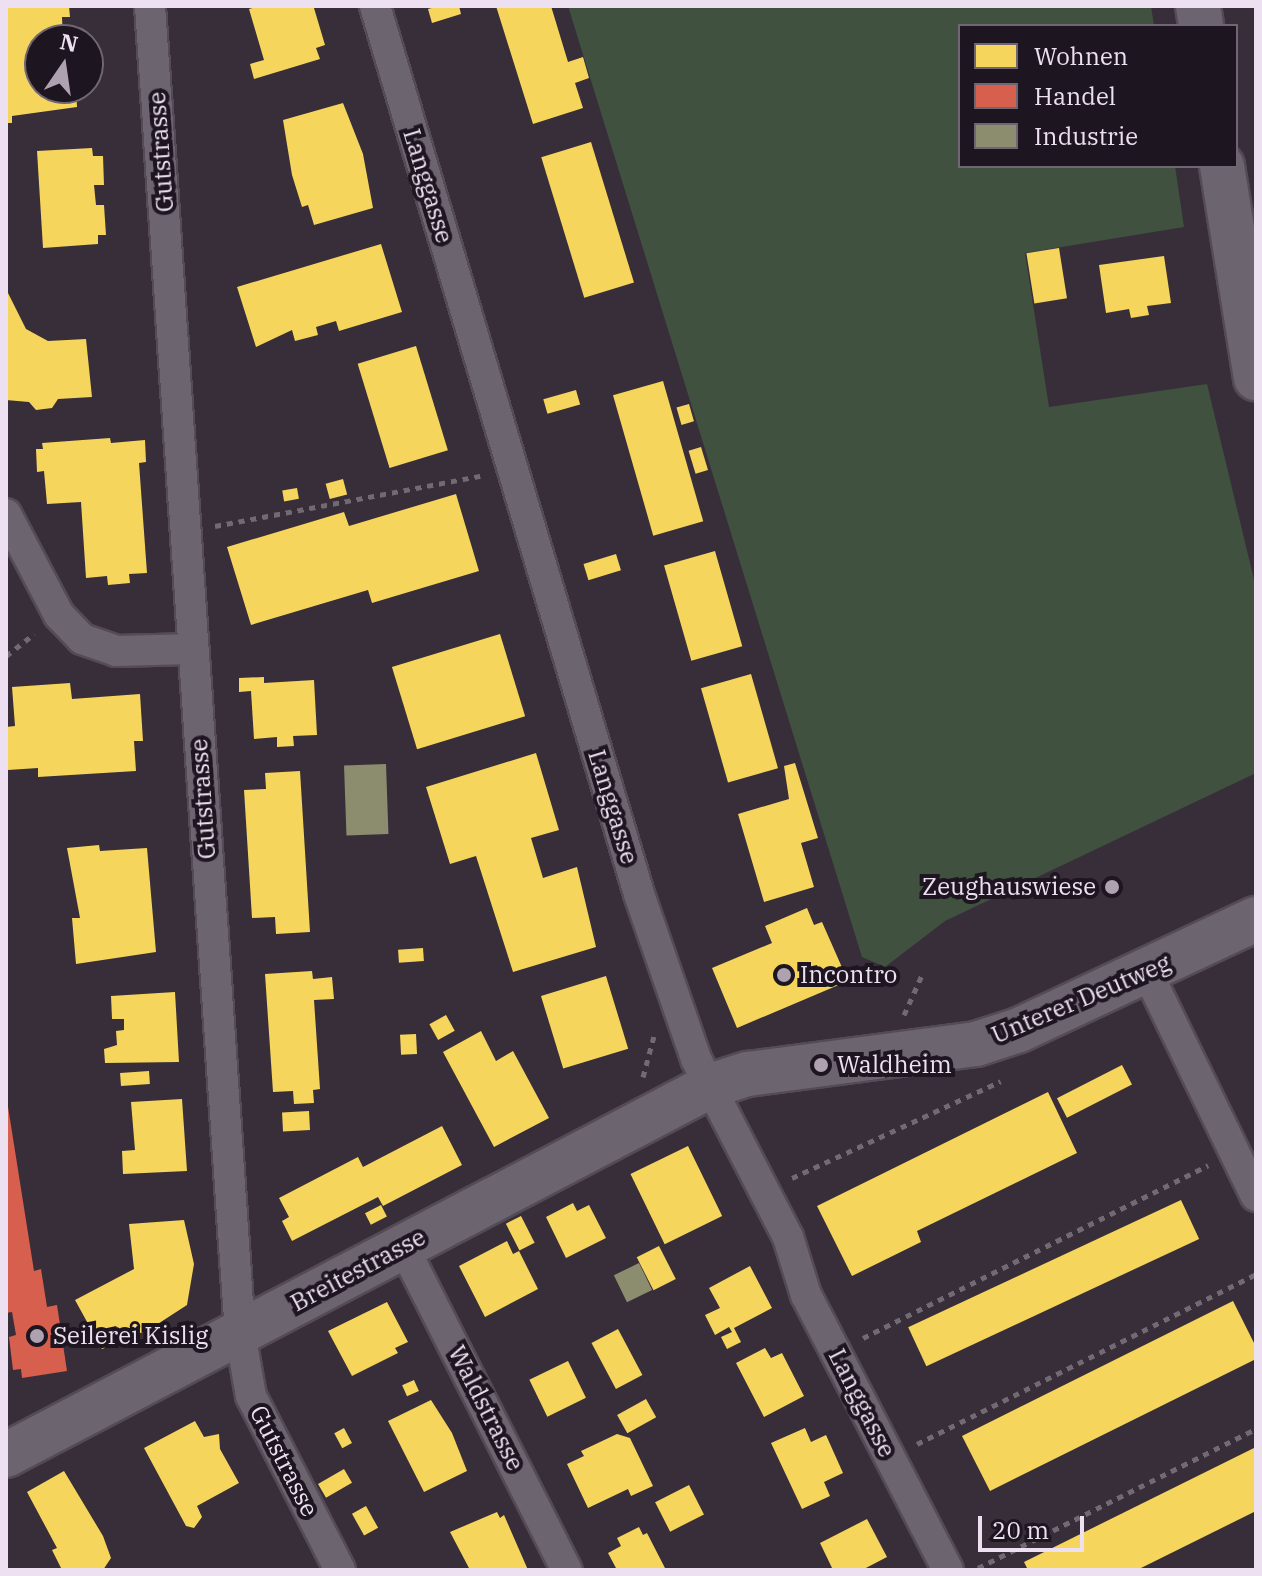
<!DOCTYPE html>
<html>
<head>
<meta charset="utf-8">
<style>
	body { margin:0 }
	#map { position:relative; width:1262px; height:1576px; overflow:hidden; background:#382e3a; font-family:"IBM Plex Serif",serif }
	div>[style] { position:absolute }
	.green>* { inset:0; background:#405140 }
	.homes>* { inset:0; background:#f6d55c; transform-origin:0 0 }
	.shops>* { inset:0; background:#d6604d }
	.industry>* { inset:0; background:#8c8c6e; transform-origin:0 0 }
	.path>* { height:5px; margin-top:-2.5px; transform-origin:0; background:repeating-linear-gradient(90deg,#716a72 0 6px,transparent 0 12px) }
	.roads { filter:drop-shadow(2px 0 #544b56) drop-shadow(-2px 0 #544b56) drop-shadow(0 2px #544b56) drop-shadow(0 -2px #544b56) }
	.street>* { height:30px; margin:-15px; padding:0 15px; transform-origin:15px; border-radius:15px; background:#6c646e }
	.secondary>* { height:44px; margin:-22px; padding:0 22px; transform-origin:22px; border-radius:22px; background:#6c646e }
	.dots>* { width:22px; height:22px; translate:-50% -50%; box-sizing:border-box; border:4px solid #1d151f; border-radius:50% }
	span { translate:-50% -50%; white-space:nowrap; text-align:center; line-height:1.15; -webkit-text-stroke:8px #1d151f; paint-order:stroke }
	.street-label { font-size:24px; color:#ede0f0 }
	.poi-label { font-size:24px; color:#ede0f0 }
	.right { translate:-100% -50%; text-align:right }
	.left { translate:0 -50%; text-align:left }
	.frame { position:absolute; inset:0; border:8px solid #ede0f0; pointer-events:none }
	.legend { position:absolute; left:958px; top:24px; width:280px; height:144px; box-sizing:border-box; background:#1d151f; border:2px solid #706673; margin:0; padding:10px 14px; list-style:none; font-size:24px; color:#ede0f0 }
	.legend li { display:flex; align-items:center; gap:16px; height:40px }
	.legend b { width:40px; border:2px solid #706673 }
	.north { position:absolute; left:24px; top:24px; width:80px; height:80px; box-sizing:border-box; background:#1d151f; border:2px solid #706673; border-radius:50%; rotate:13deg; font-size:22px; font-weight:700; line-height:32px; text-align:center; color:#ede0f0 }
	.north::after { content:''; display:block; margin:auto; width:28px; height:36px; background:#aea2b0; clip-path:polygon(50% 0,100% 100%,50% 72%,0 100%) }
	.scale { position:absolute; left:978px; top:1516px; width:106px; height:36px; box-sizing:border-box; border:4px solid #ede0f0; border-top:0; padding-left:10px; font-size:24px; line-height:28px; white-space:nowrap; color:#ede0f0; -webkit-text-stroke:6px #1d151f; paint-order:stroke }
</style>
</head>
<body>
<div id="map">
	<div class="green">
		<i style="clip-path:polygon(568px 6px,1151px 6px,1154px 26px,960px 26px,960px 166px,1175px 166px,1184px 227px,1025px 253px,1049px 407px,1207px 384px,1256px 588px,1256px 773px,945px 921px,885px 967px,862px 957px)"></i>
	</div>
	<div class="homes">
		<i style="clip-path:polygon(6px 6px,69px 6px,70px 17px,62px 17px,63px 40px,40px 40px,40px 88px,76px 88px,77px 107px,12px 116px,12px 123px,6px 123px)"></i>
		<i style="clip-path:polygon(260px 6px,314px 8px,325px 45px,316px 48px,320px 59px,254px 79px,250px 64px,264px 60px,249px 9px)"></i>
		<i style="clip-path:polygon(439px 6px,459px 6px,461px 14px,432px 23px,428px 9px)"></i>
		<i style="clip-path:polygon(496px 6px,551px 6px,568px 62px,583px 57px,589px 78px,575px 83px,583px 108px,533px 124px)"></i>
		<i style="clip-path:polygon(343px 103px,363px 154px,373px 208px,314px 225px,308px 205px,302px 207px,292px 175px,283px 120px)"></i>
		<i style="left:591px;top:142px;width:147px;height:52px;rotate:73deg"></i>
		<i style="clip-path:polygon(92px 148px,93px 156px,103px 156px,104px 185px,94px 185px,96px 205px,104px 205px,106px 235px,98px 235px,98px 244px,43px 248px,37px 151px)"></i>
		<i style="clip-path:polygon(381px 244px,402px 312px,339px 331px,336px 321px,316px 327px,318px 335px,295px 341px,292px 330px,256px 347px,237px 287px)"></i>
		<i style="left:1059px;top:248px;width:51px;height:33px;rotate:81deg"></i>
		<i style="clip-path:polygon(1164px 256px,1171px 303px,1147px 306px,1149px 315px,1131px 318px,1129px 309px,1106px 313px,1099px 265px)"></i>
		<i style="clip-path:polygon(6px 289px,26px 329px,48px 341px,86px 339px,92px 397px,58px 399px,52px 408px,36px 410px,29px 402px,6px 400px)"></i>
		<i style="left:416px;top:346px;width:109px;height:61px;rotate:73deg"></i>
		<i style="left:663px;top:381px;width:146px;height:52px;rotate:74deg"></i>
		<i style="left:576px;top:390px;width:15px;height:34px;rotate:74deg"></i>
		<i style="left:689px;top:404px;width:18px;height:13px;rotate:74deg"></i>
		<i style="clip-path:polygon(110px 438px,111px 443px,145px 440px,146px 462px,139px 463px,147px 573px,129px 574px,130px 583px,108px 585px,107px 576px,86px 578px,81px 502px,47px 504px,44px 471px,37px 472px,36px 449px,43px 449px,42px 443px)"></i>
		<i style="left:701px;top:447px;width:24px;height:13px;rotate:73deg"></i>
		<i style="left:343px;top:479px;width:16px;height:18px;rotate:75deg"></i>
		<i style="left:297px;top:488px;width:11px;height:15px;rotate:80deg"></i>
		<i style="clip-path:polygon(456px 494px,479px 571px,372px 603px,368px 590px,251px 625px,227px 547px,344px 512px,349px 526px)"></i>
		<i style="left:715px;top:551px;width:99px;height:53px;rotate:74deg"></i>
		<i style="left:616px;top:554px;width:17px;height:34px;rotate:73deg"></i>
		<i style="left:500px;top:634px;width:86px;height:113px;rotate:73deg"></i>
		<i style="left:751px;top:674px;width:98px;height:52px;rotate:74deg"></i>
		<i style="clip-path:polygon(264px 677px,264px 683px,314px 680px,317px 735px,293px 736px,294px 746px,277px 747px,277px 737px,254px 739px,251px 691px,239px 692px,239px 678px)"></i>
		<i style="clip-path:polygon(70px 683px,72px 699px,140px 694px,143px 741px,134px 741px,136px 771px,38px 777px,38px 768px,8px 770px,6px 727px,15px 726px,12px 687px)"></i>
		<i style="clip-path:polygon(536px 753px,559px 830px,531px 838px,543px 878px,577px 867px,596px 947px,513px 972px,476px 856px,450px 864px,426px 787px)"></i>
		<i style="clip-path:polygon(795px 763px,818px 838px,801px 843px,814px 887px,764px 902px,738px 814px,789px 799px,784px 766px)"></i>
		<i style="clip-path:polygon(300px 771px,310px 932px,276px 934px,275px 917px,252px 918px,244px 790px,266px 789px,265px 773px)"></i>
		<i style="clip-path:polygon(99px 845px,100px 851px,147px 848px,156px 952px,76px 964px,72px 918px,80px 918px,67px 848px)"></i>
		<i style="clip-path:polygon(807px 908px,814px 925px,822px 922px,848px 981px,737px 1028px,712px 968px,772px 943px,765px 926px)"></i>
		<i style="left:423px;top:948px;width:13px;height:25px;rotate:86deg"></i>
		<i style="clip-path:polygon(312px 971px,313px 979px,332px 977px,334px 999px,314px 1000px,320px 1089px,313px 1090px,314px 1103px,294px 1104px,293px 1091px,273px 1092px,265px 974px)"></i>
		<i style="left:606px;top:976px;width:76px;height:68px;rotate:73deg"></i>
		<i style="clip-path:polygon(175px 992px,179px 1062px,105px 1063px,104px 1049px,117px 1045px,116px 1031px,124px 1030px,124px 1019px,112px 1019px,111px 996px)"></i>
		<i style="left:446px;top:1015px;width:18px;height:19px;rotate:61deg"></i>
		<i style="clip-path:polygon(481px 1031px,496px 1061px,513px 1051px,549px 1118px,494px 1147px,443px 1052px)"></i>
		<i style="left:416px;top:1034px;width:20px;height:16px;rotate:87deg"></i>
		<i style="left:1122px;top:1065px;width:22px;height:73px;rotate:63deg"></i>
		<i style="left:149px;top:1071px;width:13px;height:29px;rotate:86deg"></i>
		<i style="clip-path:polygon(1048px 1092px,1077px 1153px,917px 1231px,921px 1242px,852px 1276px,817px 1206px)"></i>
		<i style="clip-path:polygon(182px 1099px,187px 1171px,123px 1174px,122px 1151px,135px 1150px,131px 1102px)"></i>
		<i style="left:309px;top:1111px;width:19px;height:27px;rotate:87deg"></i>
		<i style="clip-path:polygon(442px 1126px,462px 1165px,383px 1206px,378px 1197px,292px 1241px,282px 1221px,289px 1217px,279px 1198px,358px 1157px,363px 1167px)"></i>
		<i style="left:688px;top:1146px;width:78px;height:64px;rotate:64deg"></i>
		<i style="left:1181px;top:1200px;width:43px;height:301px;rotate:65deg"></i>
		<i style="clip-path:polygon(573px 1203px,577px 1211px,589px 1205px,606px 1238px,566px 1258px,546px 1217px)"></i>
		<i style="left:381px;top:1205px;width:13px;height:18px;rotate:63deg"></i>
		<i style="left:521px;top:1216px;width:30px;height:17px;rotate:63deg"></i>
		<i style="clip-path:polygon(184px 1220px,194px 1264px,187px 1305px,150px 1329px,102px 1349px,75px 1300px,134px 1269px,129px 1224px)"></i>
		<i style="clip-path:polygon(507px 1241px,513px 1254px,519px 1251px,538px 1289px,485px 1317px,459px 1266px)"></i>
		<i style="left:659px;top:1246px;width:37px;height:25px;rotate:63deg"></i>
		<i style="clip-path:polygon(750px 1266px,772px 1308px,734px 1328px,741px 1342px,727px 1349px,721px 1337px,732px 1332px,729px 1327px,715px 1335px,705px 1315px,720px 1308px,709px 1288px)"></i>
		<i style="clip-path:polygon(1233px 1301px,1256px 1347px,1256px 1359px,990px 1491px,962px 1436px)"></i>
		<i style="clip-path:polygon(387px 1302px,408px 1342px,395px 1348px,398px 1353px,352px 1376px,328px 1331px)"></i>
		<i style="left:618px;top:1329px;width:52px;height:30px;rotate:62deg"></i>
		<i style="clip-path:polygon(765px 1348px,771px 1358px,782px 1353px,804px 1396px,764px 1417px,736px 1363px)"></i>
		<i style="left:568px;top:1361px;width:41px;height:43px;rotate:64deg"></i>
		<i style="left:414px;top:1380px;width:12px;height:13px;rotate:66deg"></i>
		<i style="left:646px;top:1399px;width:21px;height:33px;rotate:61deg"></i>
		<i style="clip-path:polygon(431px 1400px,452px 1433px,467px 1471px,424px 1492px,388px 1421px)"></i>
		<i style="clip-path:polygon(195px 1421px,204px 1437px,219px 1434px,220px 1449px,239px 1483px,197px 1506px,202px 1517px,194px 1528px,186px 1526px,144px 1448px)"></i>
		<i style="left:344px;top:1428px;width:17px;height:11px;rotate:62deg"></i>
		<i style="clip-path:polygon(805px 1428px,811px 1442px,826px 1435px,843px 1473px,824px 1482px,830px 1496px,802px 1509px,771px 1443px)"></i>
		<i style="clip-path:polygon(617px 1434px,630px 1438px,653px 1486px,631px 1496px,628px 1489px,588px 1508px,567px 1464px,584px 1456px,581px 1451px)"></i>
		<i style="clip-path:polygon(1256px 1447px,1256px 1511px,1137px 1570px,1028px 1570px,1024px 1562px)"></i>
		<i style="left:344px;top:1469px;width:16px;height:30px;rotate:60deg"></i>
		<i style="clip-path:polygon(64px 1471px,103px 1536px,111px 1558px,103px 1570px,62px 1570px,52px 1550px,57px 1548px,27px 1492px)"></i>
		<i style="left:689px;top:1485px;width:33px;height:38px;rotate:63deg"></i>
		<i style="left:366px;top:1506px;width:25px;height:16px;rotate:61deg"></i>
		<i style="clip-path:polygon(497px 1512px,500px 1518px,504px 1515px,528px 1570px,470px 1570px,450px 1532px)"></i>
		<i style="clip-path:polygon(867px 1519px,887px 1557px,862px 1570px,833px 1570px,820px 1543px)"></i>
		<i style="clip-path:polygon(639px 1527px,643px 1535px,647px 1533px,666px 1570px,617px 1570px,608px 1553px,621px 1546px,617px 1538px)"></i>
	</div>
	<div class="shops">
		<i style="clip-path:polygon(6px 1094px,34px 1271px,41px 1269px,47px 1307px,57px 1305px,67px 1371px,22px 1378px,21px 1369px,13px 1370px,9px 1337px,16px 1335px,12px 1312px,6px 1313px)"></i>
	</div>
	<div class="industry">
		<i style="left:386px;top:764px;width:70px;height:42px;rotate:88deg"></i>
		<i style="left:639px;top:1263px;width:30px;height:28px;rotate:64deg"></i>
	</div>
	<div class="path">
		<i style="left:215px;top:526px;width:270px;rotate:-10.7deg"></i>
		<i style="left:6px;top:656px;width:36px;rotate:-38deg"></i>
		<i style="left:904px;top:1015px;width:44px;rotate:-65.8deg"></i>
		<i style="left:643px;top:1077px;width:42px;rotate:-75deg"></i>
		<i style="left:792px;top:1178px;width:230px;rotate:-24.9deg"></i>
		<i style="left:863px;top:1338px;width:386px;rotate:-26.6deg"></i>
		<i style="left:917px;top:1444px;width:379px;rotate:-26.6deg"></i>
		<i style="left:978px;top:1568px;width:311px;rotate:-26.6deg"></i>
	</div>
	<div class="roads">
		<div class="street">
			<i style="left:150px;top:6px;width:1330px;rotate:86.12deg"></i>
			<i style="left:240px;top:1333px;width:64px;rotate:80.1deg"></i>
			<i style="left:251px;top:1396px;width:195px;rotate:62.9deg"></i>
			<i style="left:375px;top:6px;width:926px;rotate:73.44deg"></i>
			<i style="left:639px;top:894px;width:175px;rotate:70.9deg"></i>
			<i style="left:696px;top:1059px;width:200px;rotate:62.7deg"></i>
			<i style="left:788px;top:1237px;width:61px;rotate:72.8deg"></i>
			<i style="left:806px;top:1295px;width:309px;rotate:62.7deg"></i>
			<i style="left:6px;top:514px;width:114px;rotate:62.3deg"></i>
			<i style="left:59px;top:615px;width:33px;rotate:46deg"></i>
			<i style="left:82px;top:639px;width:36px;rotate:19deg"></i>
			<i style="left:116px;top:651px;width:77px;rotate:-1.5deg"></i>
			<i style="left:1147px;top:972px;width:249px;rotate:64.1deg"></i>
			<i style="left:403px;top:1246px;width:363px;rotate:63.2deg"></i>
		</div>
		<div class="secondary">
			<i style="left:1198px;top:6px;width:20px;rotate:81deg"></i>
			<i style="left:1222px;top:166px;width:215px;rotate:80.9deg"></i>
			<i style="left:6px;top:1455px;width:795px;rotate:-27.66deg"></i>
			<i style="left:710px;top:1086px;width:40px;rotate:-18deg"></i>
			<i style="left:748px;top:1074px;width:230px;rotate:-7.5deg"></i>
			<i style="left:976px;top:1044px;width:45px;rotate:-18deg"></i>
			<i style="left:1019px;top:1030px;width:262px;rotate:-25.1deg"></i>
		</div>
	</div>
	<div class="dots">
		<i style="left:1112px;top:887px;background:#aea2b0"></i>
		<i style="left:784px;top:975px;background:#aea2b0"></i>
		<i style="left:821px;top:1065px;background:#aea2b0"></i>
		<i style="left:37px;top:1336px;background:#aea2b0"></i>
	</div>
	<div class="street-label">
		<span style="left:161px;top:152px;rotate:-94deg">Gutstrasse</span>
		<span style="left:428px;top:186px;rotate:73deg">Langgasse</span>
		<span style="left:203px;top:799px;rotate:-94deg">Gutstrasse</span>
		<span style="left:613px;top:807px;rotate:73deg">Langgasse</span>
		<span style="left:1081px;top:999px;rotate:-23deg">Unterer Deutweg</span>
		<span style="left:358px;top:1270px;rotate:-28deg">Breitestrasse</span>
		<span style="left:862px;top:1403px;rotate:63deg">Langgasse</span>
		<span style="left:486px;top:1408px;rotate:63deg">Waldstrasse</span>
		<span style="left:284px;top:1461px;rotate:63deg">Gutstrasse</span>
	</div>
	<div class="poi-label">
		<span class="right" style="left:1096px;top:887px">Zeughauswiese</span>
		<span class="left" style="left:800px;top:975px">Incontro</span>
		<span class="left" style="left:837px;top:1065px">Waldheim</span>
		<span class="left" style="left:53px;top:1336px">Seilerei Kislig</span>
	</div>
	<div class="frame"></div>
	<ul class="legend">
	<li><b style="height:22px;background:#f6d55c"></b>Wohnen</li>
	<li><b style="height:22px;background:#d6604d"></b>Handel</li>
	<li><b style="height:22px;background:#8c8c6e"></b>Industrie</li>
	</ul>
	<div class="north">N</div>
	<div class="scale">20 m</div>
</div>
</body>
</html>
